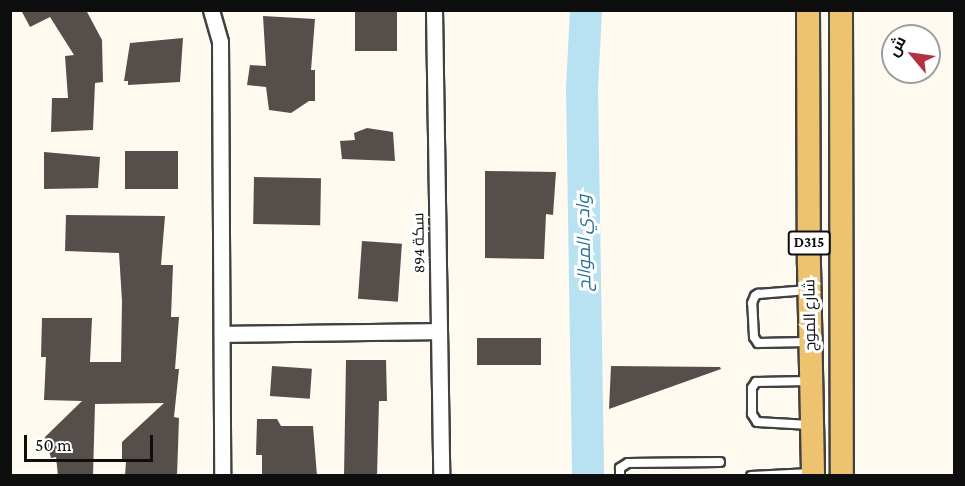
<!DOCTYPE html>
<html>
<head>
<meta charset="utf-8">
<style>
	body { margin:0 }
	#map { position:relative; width:965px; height:486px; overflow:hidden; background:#fefaef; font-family:"Crimson Pro",Cairo,serif }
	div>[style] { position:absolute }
	.river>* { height:32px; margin:-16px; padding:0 16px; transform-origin:16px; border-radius:16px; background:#b8e1f1 }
	.building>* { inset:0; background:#554e4b; transform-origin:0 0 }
	.roads { filter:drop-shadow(2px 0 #414141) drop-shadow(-2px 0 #414141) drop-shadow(0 2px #414141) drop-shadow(0 -2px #414141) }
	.lane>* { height:8px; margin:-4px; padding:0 4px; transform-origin:4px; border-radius:4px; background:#fff }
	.street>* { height:15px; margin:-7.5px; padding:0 7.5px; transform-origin:7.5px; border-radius:7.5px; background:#fff }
	.primary>* { height:22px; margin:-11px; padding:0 11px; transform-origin:11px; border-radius:11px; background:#edc370 }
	span { translate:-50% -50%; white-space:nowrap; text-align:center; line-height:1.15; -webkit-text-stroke:6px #fff; paint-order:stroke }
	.shield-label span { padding:2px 4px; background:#fff; border:2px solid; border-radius:4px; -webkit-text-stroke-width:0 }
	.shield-label { font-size:15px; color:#0e0e0e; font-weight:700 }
	.street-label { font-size:16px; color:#0e0e0e }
	.water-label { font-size:18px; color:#216d95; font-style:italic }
	.frame { position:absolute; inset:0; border:12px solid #0e0e0e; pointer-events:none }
	.north { position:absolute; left:881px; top:24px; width:60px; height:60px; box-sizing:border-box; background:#fff; border:2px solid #9f9f9f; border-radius:50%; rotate:299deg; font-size:16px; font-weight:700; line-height:24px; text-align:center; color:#0e0e0e }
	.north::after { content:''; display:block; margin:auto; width:21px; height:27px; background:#b23143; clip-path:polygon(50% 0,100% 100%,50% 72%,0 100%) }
	.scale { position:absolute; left:24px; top:435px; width:129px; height:27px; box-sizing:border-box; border:3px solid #0e0e0e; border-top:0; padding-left:8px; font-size:18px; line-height:21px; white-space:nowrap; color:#0e0e0e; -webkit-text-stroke:4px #fff; paint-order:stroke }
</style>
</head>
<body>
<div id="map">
	<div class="river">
		<i style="left:586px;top:10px;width:78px;rotate:92.9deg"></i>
		<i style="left:582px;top:88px;width:388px;rotate:89.1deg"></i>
	</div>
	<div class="building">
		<i style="clip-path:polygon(21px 10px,86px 10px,102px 40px,103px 82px,95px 83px,93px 130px,51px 132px,52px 98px,68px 98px,65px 56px,74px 55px,50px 17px,30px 27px)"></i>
		<i style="left:355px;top:11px;width:42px;height:40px"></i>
		<i style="clip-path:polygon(263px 16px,315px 19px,311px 70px,315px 70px,315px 101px,309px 101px,291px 113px,269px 110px,266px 87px,247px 85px,250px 65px,266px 66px)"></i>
		<i style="clip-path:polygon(183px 38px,180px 82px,128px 85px,128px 81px,124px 81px,130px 43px)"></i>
		<i style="clip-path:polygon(367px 128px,393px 132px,395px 161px,342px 159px,340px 141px,355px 140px,354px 133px)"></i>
		<i style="left:178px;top:151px;width:38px;height:53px;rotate:90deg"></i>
		<i style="clip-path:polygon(44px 152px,100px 157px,98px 188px,44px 189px)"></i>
		<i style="clip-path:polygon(485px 171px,556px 172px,553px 215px,546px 214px,544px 259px,485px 258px)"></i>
		<i style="left:254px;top:177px;width:67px;height:47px;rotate:1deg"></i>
		<i style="clip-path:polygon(66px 215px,165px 216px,161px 265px,173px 265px,171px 317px,179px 317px,175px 369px,179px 369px,174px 417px,179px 418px,177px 476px,125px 476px,126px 461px,122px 461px,122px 442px,164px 403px,95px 404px,93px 476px,58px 476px,56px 457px,51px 458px,45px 437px,82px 401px,44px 400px,46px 357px,41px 357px,42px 318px,92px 318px,90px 362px,121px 362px,122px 301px,119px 253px,65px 251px)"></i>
		<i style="left:362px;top:241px;width:40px;height:58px;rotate:4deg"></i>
		<i style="left:477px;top:338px;width:64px;height:27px"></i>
		<i style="clip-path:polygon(346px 360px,386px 360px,387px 401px,379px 401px,377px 476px,344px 476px)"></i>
		<i style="left:272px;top:366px;width:40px;height:30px;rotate:4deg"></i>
		<i style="clip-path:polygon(611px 366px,720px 367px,721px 369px,609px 409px)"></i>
		<i style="clip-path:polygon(257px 419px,277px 419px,281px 426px,313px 426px,317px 476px,262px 476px,262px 455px,256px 455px)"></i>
	</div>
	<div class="roads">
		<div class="lane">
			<i style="left:807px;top:342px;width:49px;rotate:178.8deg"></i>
			<i style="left:758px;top:343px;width:7px;rotate:-124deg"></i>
			<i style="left:754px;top:337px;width:34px;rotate:-93deg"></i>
			<i style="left:752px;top:303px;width:8px;rotate:-67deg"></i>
			<i style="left:755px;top:296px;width:4px;rotate:-34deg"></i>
			<i style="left:758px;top:294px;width:50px;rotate:-4.6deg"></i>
			<i style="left:809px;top:381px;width:53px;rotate:178.9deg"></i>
			<i style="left:756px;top:382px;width:7px;rotate:124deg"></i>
			<i style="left:752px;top:388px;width:26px;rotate:90deg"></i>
			<i style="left:752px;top:414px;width:9px;rotate:58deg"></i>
			<i style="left:757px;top:422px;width:53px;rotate:3.2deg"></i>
			<i style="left:620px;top:476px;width:8px;rotate:-90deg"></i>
			<i style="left:620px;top:468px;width:9px;rotate:-32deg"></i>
			<i style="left:628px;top:463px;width:92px;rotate:-0.6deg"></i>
			<i style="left:751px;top:476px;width:60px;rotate:-2.9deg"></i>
		</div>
		<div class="street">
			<i style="left:211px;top:10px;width:33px;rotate:74deg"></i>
			<i style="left:220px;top:42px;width:434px;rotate:89.7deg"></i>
			<i style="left:434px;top:10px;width:466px;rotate:89.1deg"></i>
			<i style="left:223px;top:334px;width:216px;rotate:-0.8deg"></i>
		</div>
		<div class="primary">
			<i style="left:808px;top:10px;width:255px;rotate:89.8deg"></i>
			<i style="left:809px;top:265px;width:211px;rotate:88.9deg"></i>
			<i style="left:841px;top:10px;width:466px;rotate:89.9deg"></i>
		</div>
	</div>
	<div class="shield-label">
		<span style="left:809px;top:243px">D315</span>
	</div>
	<div class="street-label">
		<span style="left:419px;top:243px;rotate:-91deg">سكة 894</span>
		<span style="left:810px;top:315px;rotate:-91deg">شارع الموج</span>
	</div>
	<div class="water-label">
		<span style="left:584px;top:243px;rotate:-91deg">وادي الموالح</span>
	</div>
	<div class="frame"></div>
	<div class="north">ش</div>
	<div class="scale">50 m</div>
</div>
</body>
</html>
